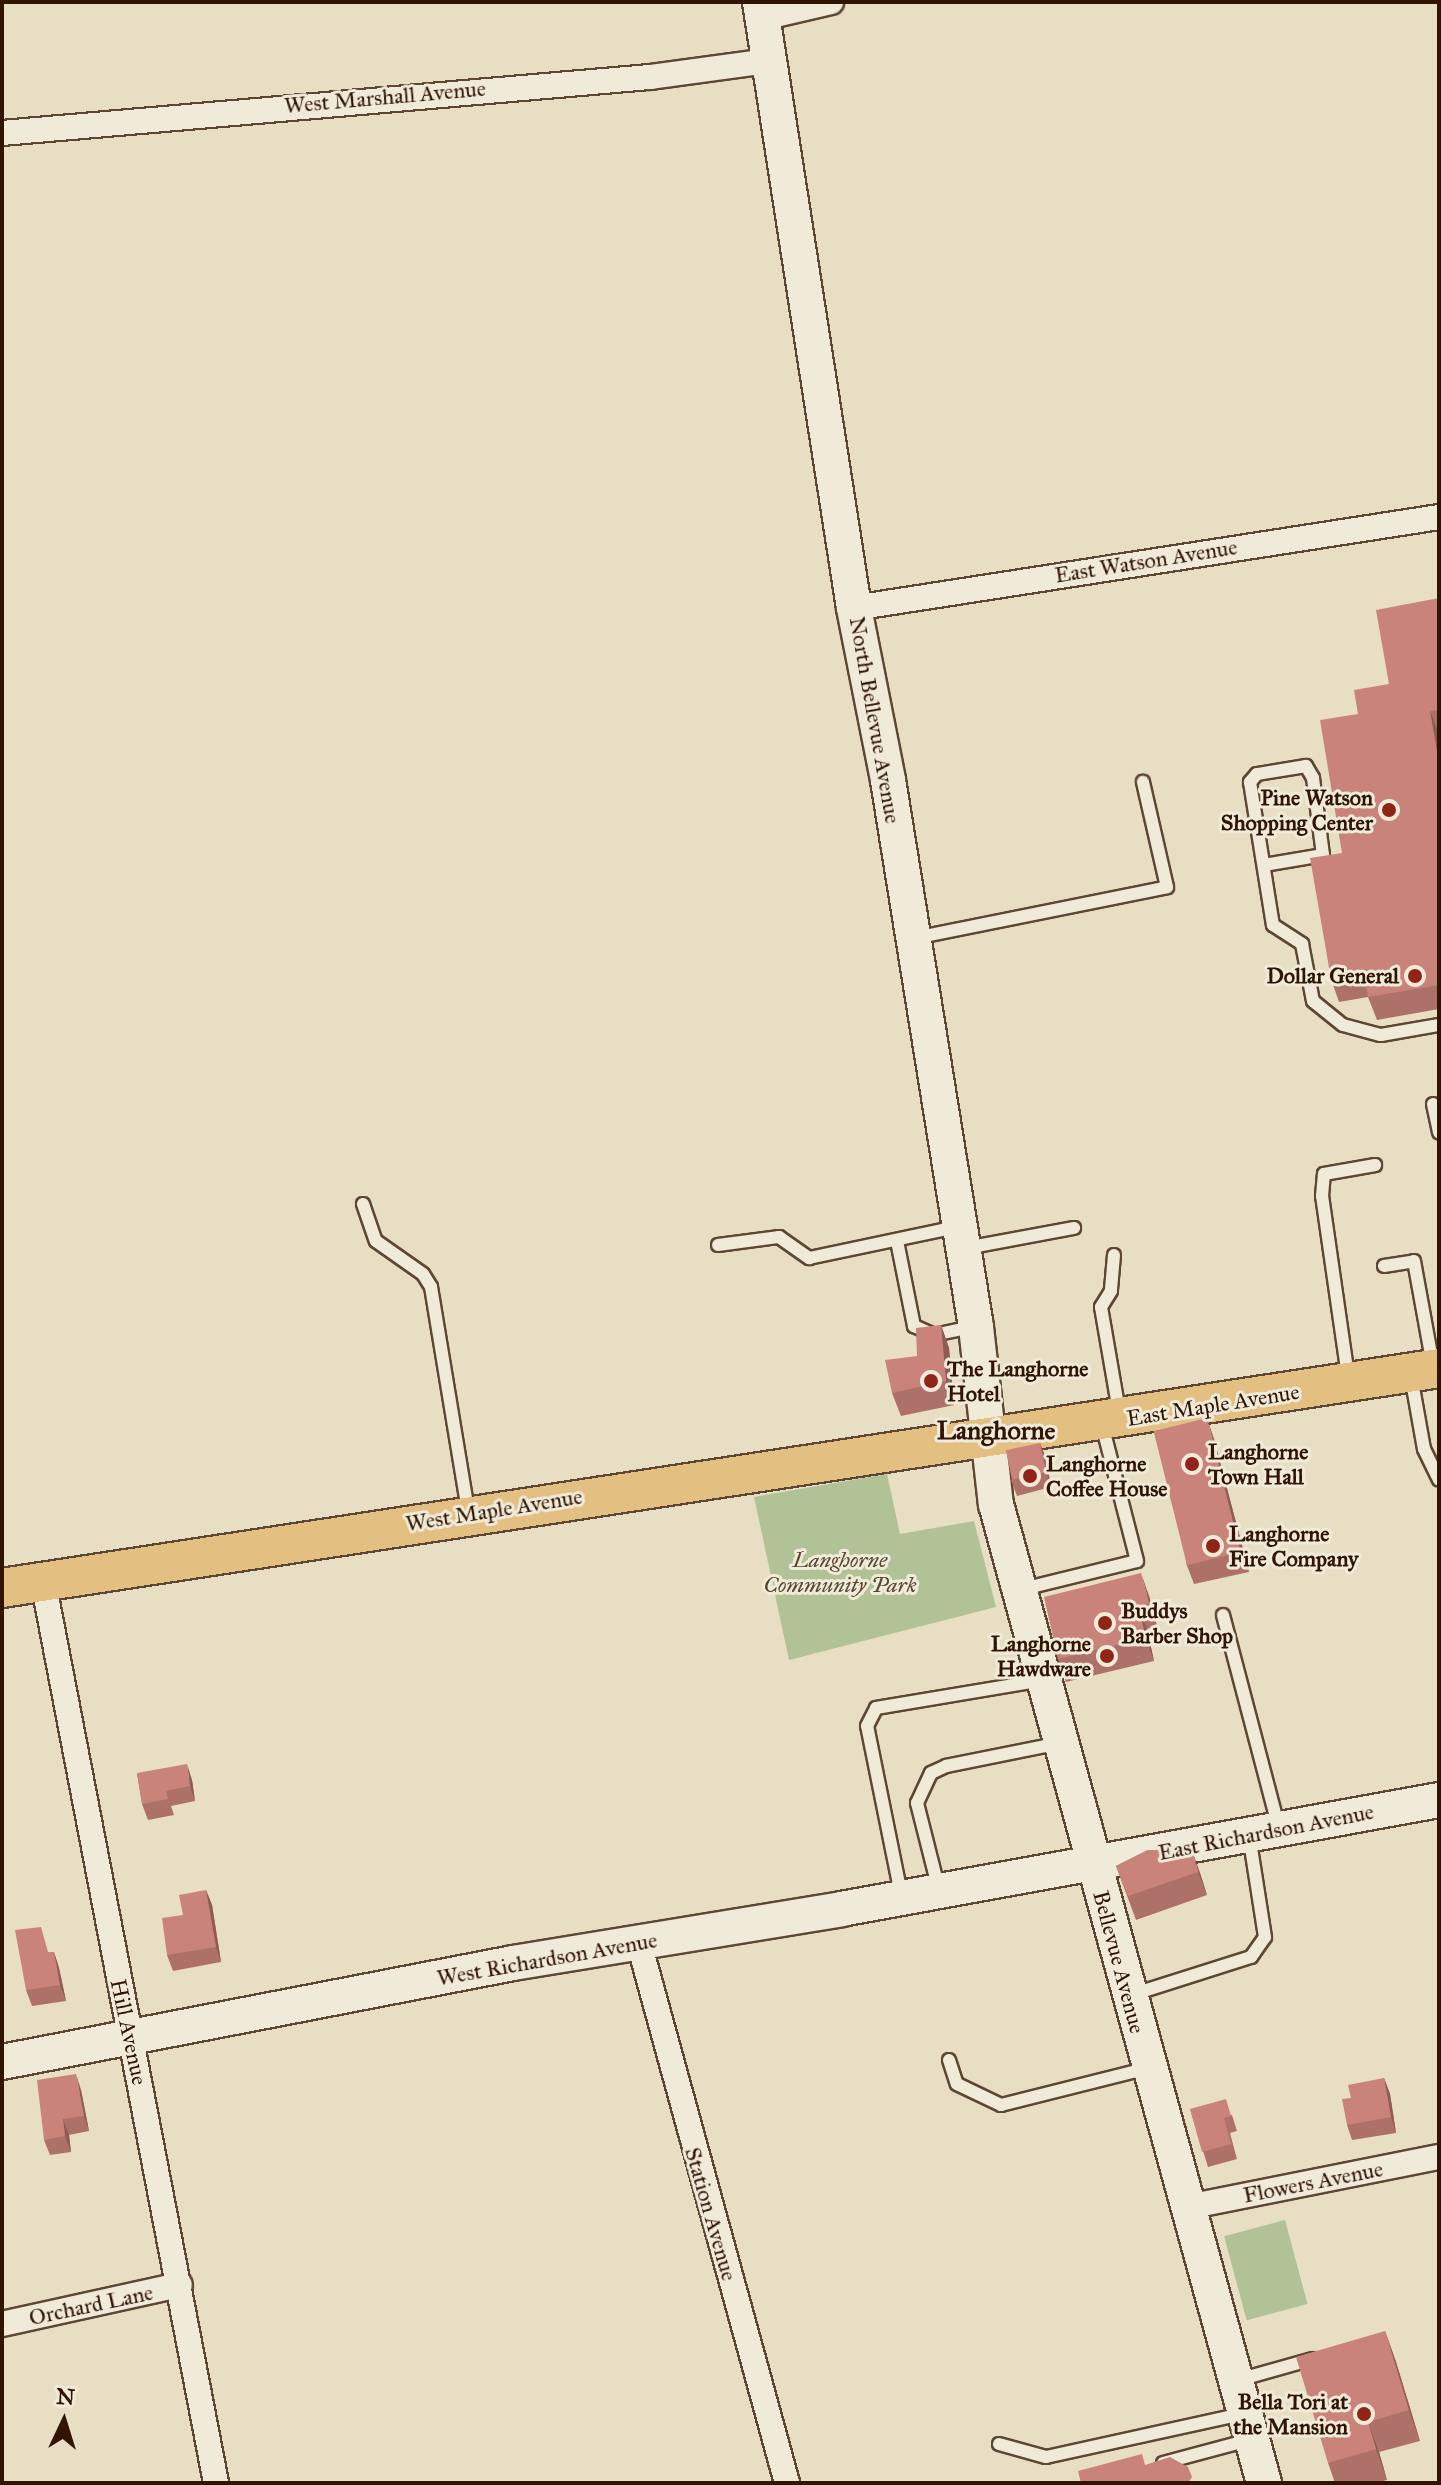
<!DOCTYPE html>
<html>
<head>
<meta charset="utf-8">
<style>
	body { margin:0 }
	#map { position:relative; width:1441px; height:2485px; overflow:hidden; background:#e8dec4; font-family:"IM FELL Great Primer",serif }
	div>[style] { position:absolute }
	.green>* { inset:0; background:#b2c297; transform-origin:0 0 }
	.roads { filter:drop-shadow(2px 0 #5e4634) drop-shadow(-2px 0 #5e4634) drop-shadow(0 2px #5e4634) drop-shadow(0 -2px #5e4634) }
	.lane>* { height:12px; margin:-6px; padding:0 6px; transform-origin:6px; border-radius:6px; background:#f0ead9 }
	.street>* { height:24px; margin:-12px; padding:0 12px; transform-origin:12px; border-radius:12px; background:#f0ead9 }
	.secondary>* { height:34px; margin:-17px; padding:0 17px; transform-origin:17px; border-radius:17px; background:#f0ead9 }
	.primary>* { height:38px; margin:-19px; padding:0 19px; transform-origin:19px; border-radius:19px; background:#e4bf82 }
	.wall>* { inset:0; background:#ae7169 }
	.shaded-wall>* { inset:0; background:#8d5c55 }
	.building>* { inset:0; background:#ca837a; transform-origin:0 0 }
	.dots>* { width:22px; height:22px; translate:-50% -50%; box-sizing:border-box; border:4px solid #f0ead9; border-radius:50% }
	span { translate:-50% -50%; white-space:nowrap; text-align:center; line-height:1.15; -webkit-text-stroke:6px #f0ead9; paint-order:stroke }
	.street-label { font-size:22px; color:#301404 }
	.poi-label { font-size:22px; color:#301404; font-weight:700 }
	.right { translate:-100% -50%; text-align:right }
	.left { translate:0 -50%; text-align:left }
	.park-label { font-size:22px; color:#574830; font-style:italic }
	.quarter-label { font-size:26px; color:#301404; font-weight:700 }
	.frame { position:absolute; inset:0; border:4px solid #301404; pointer-events:none }
	.north { position:absolute; left:24px; top:2381px; width:80px; height:80px; -webkit-text-stroke:6px #f0ead9; paint-order:stroke; rotate:4deg; font-size:22px; font-weight:700; line-height:32px; text-align:center; color:#301404 }
	.north::after { content:''; display:block; margin:auto; width:28px; height:36px; background:#301404; clip-path:polygon(50% 0,100% 100%,50% 72%,0 100%) }
</style>
</head>
<body>
<div id="map">
	<div class="green">
		<i style="clip-path:polygon(887px 1474px,900px 1534px,974px 1521px,996px 1607px,789px 1660px,754px 1497px)"></i>
		<i style="left:1285px;top:2220px;width:87px;height:63px;rotate:75deg"></i>
	</div>
	<div class="roads">
		<div class="lane">
			<i style="left:1264px;top:865px;width:60px;rotate:-9.6deg"></i>
			<i style="left:1323px;top:855px;width:78px;rotate:-97.4deg"></i>
			<i style="left:1313px;top:778px;width:14px;rotate:-120deg"></i>
			<i style="left:1306px;top:766px;width:50px;rotate:170.7deg"></i>
			<i style="left:1257px;top:774px;width:11px;rotate:131deg"></i>
			<i style="left:1250px;top:782px;width:145px;rotate:80.9deg"></i>
			<i style="left:1273px;top:925px;width:35px;rotate:33deg"></i>
			<i style="left:1302px;top:944px;width:58px;rotate:79.1deg"></i>
			<i style="left:1313px;top:1001px;width:38px;rotate:39deg"></i>
			<i style="left:1343px;top:1025px;width:39px;rotate:15deg"></i>
			<i style="left:1381px;top:1035px;width:59px;rotate:-9.8deg"></i>
			<i style="left:915px;top:938px;width:257px;rotate:-11.4deg"></i>
			<i style="left:1167px;top:887px;width:108px;rotate:-102.9deg"></i>
			<i style="left:1433px;top:1104px;width:29px;rotate:78deg"></i>
			<i style="left:363px;top:1204px;width:39px;rotate:71deg"></i>
			<i style="left:376px;top:1241px;width:57px;rotate:35.1deg"></i>
			<i style="left:423px;top:1274px;width:15px;rotate:58deg"></i>
			<i style="left:431px;top:1287px;width:227px;rotate:80.6deg"></i>
			<i style="left:897px;top:1241px;width:87px;rotate:78.7deg"></i>
			<i style="left:914px;top:1326px;width:22px;rotate:24deg"></i>
			<i style="left:934px;top:1335px;width:40px;rotate:-12deg"></i>
			<i style="left:718px;top:1245px;width:62px;rotate:-7.5deg"></i>
			<i style="left:779px;top:1237px;width:37px;rotate:35deg"></i>
			<i style="left:809px;top:1258px;width:150px;rotate:-11.9deg"></i>
			<i style="left:966px;top:1248px;width:110px;rotate:-10.5deg"></i>
			<i style="left:1114px;top:1255px;width:36px;rotate:95deg"></i>
			<i style="left:1111px;top:1291px;width:19px;rotate:122deg"></i>
			<i style="left:1101px;top:1307px;width:106px;rotate:80.2deg"></i>
			<i style="left:1384px;top:1266px;width:30px;rotate:-9deg"></i>
			<i style="left:1414px;top:1261px;width:107px;rotate:79.7deg"></i>
			<i style="left:1348px;top:1376px;width:182px;rotate:-98.2deg"></i>
			<i style="left:1322px;top:1196px;width:22px;rotate:-85deg"></i>
			<i style="left:1324px;top:1174px;width:52px;rotate:-10deg"></i>
			<i style="left:1411px;top:1376px;width:74px;rotate:79.9deg"></i>
			<i style="left:1424px;top:1449px;width:34px;rotate:64deg"></i>
			<i style="left:1023px;top:1589px;width:117px;rotate:-13.8deg"></i>
			<i style="left:1137px;top:1561px;width:140px;rotate:-104.4deg"></i>
			<i style="left:1223px;top:1615px;width:217px;rotate:75.3deg"></i>
			<i style="left:939px;top:1890px;width:90px;rotate:-104.2deg"></i>
			<i style="left:917px;top:1803px;width:33px;rotate:-65deg"></i>
			<i style="left:931px;top:1773px;width:17px;rotate:-25deg"></i>
			<i style="left:946px;top:1766px;width:116px;rotate:-11.4deg"></i>
			<i style="left:901px;top:1894px;width:171px;rotate:-101.4deg"></i>
			<i style="left:867px;top:1726px;width:20px;rotate:-63deg"></i>
			<i style="left:876px;top:1708px;width:169px;rotate:-9.5deg"></i>
			<i style="left:1131px;top:1995px;width:126px;rotate:-17.6deg"></i>
			<i style="left:1251px;top:1957px;width:24px;rotate:-55deg"></i>
			<i style="left:1265px;top:1937px;width:103px;rotate:-98.9deg"></i>
			<i style="left:949px;top:2060px;width:25px;rotate:72deg"></i>
			<i style="left:957px;top:2084px;width:49px;rotate:25.5deg"></i>
			<i style="left:1001px;top:2105px;width:152px;rotate:-14.1deg"></i>
			<i style="left:1238px;top:2380px;width:77px;rotate:-15.8deg"></i>
			<i style="left:999px;top:2444px;width:49px;rotate:15.5deg"></i>
			<i style="left:1046px;top:2457px;width:200px;rotate:-12.4deg"></i>
			<i style="left:1163px;top:2463px;width:89px;rotate:-15deg"></i>
		</div>
		<div class="street">
			<i style="left:762px;top:18px;width:71px;rotate:-13.1deg"></i>
			<i style="left:2px;top:133px;width:650px;rotate:-4.94deg"></i>
			<i style="left:650px;top:77px;width:119px;rotate:-7.7deg"></i>
			<i style="left:854px;top:608px;width:592px;rotate:-8.84deg"></i>
			<i style="left:43px;top:1581px;width:918px;rotate:79.14deg"></i>
			<i style="left:639px;top:1943px;width:560px;rotate:74.67deg"></i>
			<i style="left:1188px;top:2207px;width:256px;rotate:-11.3deg"></i>
			<i style="left:2px;top:2324px;width:182px;rotate:-12.4deg"></i>
		</div>
		<div class="secondary">
			<i style="left:760px;top:2px;width:613px;rotate:81.18deg"></i>
			<i style="left:854px;top:608px;width:175px;rotate:78.8deg"></i>
			<i style="left:888px;top:780px;width:554px;rotate:80.86deg"></i>
			<i style="left:976px;top:1327px;width:178px;rotate:83.6deg"></i>
			<i style="left:996px;top:1504px;width:1015px;rotate:74.69deg"></i>
			<i style="left:2px;top:2062px;width:521px;rotate:-10.96deg"></i>
			<i style="left:513px;top:1963px;width:332px;rotate:-9.3deg"></i>
			<i style="left:841px;top:1909px;width:608px;rotate:-10.33deg"></i>
		</div>
		<div class="primary">
			<i style="left:2px;top:1588px;width:1454px;rotate:-8.7deg"></i>
		</div>
	</div>
	<div class="wall">
		<i style="clip-path:polygon(1439px 598px,1439px 1009px,1377px 1020px,1368px 997px,1339px 1002px,1331px 979px,1342px 853px,1358px 714px,1389px 684px)"></i>
		<i style="clip-path:polygon(941px 1325px,949px 1348px,954px 1405px,901px 1416px,892px 1393px,917px 1356px)"></i>
		<i style="clip-path:polygon(1214px 1439px,1249px 1572px,1194px 1584px,1186px 1563px)"></i>
		<i style="clip-path:polygon(1040px 1443px,1046px 1459px,1051px 1487px,1017px 1496px,1011px 1480px)"></i>
		<i style="clip-path:polygon(1149px 1596px,1157px 1626px,1147px 1629px,1154px 1661px,1066px 1682px,1058px 1659px)"></i>
		<i style="clip-path:polygon(137px 1773px,192px 1780px,195px 1801px,171px 1806px,174px 1815px,148px 1820px,142px 1804px)"></i>
		<i style="clip-path:polygon(1148px 1850px,1200px 1873px,1207px 1895px,1136px 1920px,1116px 1866px)"></i>
		<i style="clip-path:polygon(206px 1890px,212px 1905px,221px 1962px,173px 1971px,167px 1955px)"></i>
		<i style="clip-path:polygon(49px 1952px,54px 1952px,59px 1968px,66px 2001px,32px 2006px,26px 1990px)"></i>
		<i style="clip-path:polygon(1384px 2078px,1390px 2094px,1396px 2133px,1352px 2140px,1347px 2125px,1351px 2098px)"></i>
		<i style="clip-path:polygon(81px 2090px,89px 2131px,69px 2135px,71px 2152px,50px 2155px,44px 2140px)"></i>
		<i style="clip-path:polygon(1190px 2109px,1232px 2115px,1237px 2131px,1230px 2133px,1237px 2159px,1208px 2167px)"></i>
		<i style="clip-path:polygon(1385px 2331px,1396px 2362px,1420px 2441px,1379px 2452px,1387px 2480px,1375px 2483px,1335px 2483px,1328px 2463px)"></i>
	</div>
	<div class="shaded-wall">
		<i style="clip-path:polygon(1430px 711px,1439px 734px,1439px 763px)"></i>
		<i style="clip-path:polygon(941px 1325px,949px 1348px,954px 1405px,946px 1381px)"></i>
		<i style="clip-path:polygon(1207px 1418px,1214px 1439px,1249px 1572px,1241px 1552px)"></i>
		<i style="clip-path:polygon(1040px 1443px,1046px 1459px,1051px 1487px,1046px 1472px)"></i>
		<i style="clip-path:polygon(1141px 1573px,1149px 1596px,1157px 1626px,1149px 1603px)"></i>
		<i style="clip-path:polygon(1138px 1606px,1147px 1629px,1154px 1661px,1146px 1638px)"></i>
		<i style="clip-path:polygon(187px 1764px,192px 1780px,195px 1801px,190px 1786px)"></i>
		<i style="clip-path:polygon(1192px 1850px,1200px 1873px,1207px 1895px,1198px 1872px)"></i>
		<i style="clip-path:polygon(206px 1890px,212px 1905px,221px 1962px,216px 1947px)"></i>
		<i style="clip-path:polygon(54px 1952px,59px 1968px,66px 2001px,60px 1985px)"></i>
		<i style="clip-path:polygon(76px 2074px,81px 2090px,89px 2131px,84px 2116px)"></i>
		<i style="clip-path:polygon(1384px 2078px,1390px 2094px,1396px 2133px,1391px 2117px)"></i>
		<i style="clip-path:polygon(63px 2119px,69px 2135px,71px 2152px,65px 2136px)"></i>
		<i style="clip-path:polygon(1385px 2331px,1396px 2362px,1420px 2441px,1409px 2410px)"></i>
		<i style="clip-path:polygon(1368px 2422px,1379px 2452px,1387px 2480px,1376px 2449px)"></i>
	</div>
	<div class="building">
		<i style="clip-path:polygon(1439px 598px,1439px 710px,1430px 711px,1439px 763px,1439px 985px,1368px 997px,1364px 973px,1331px 979px,1310px 858px,1342px 853px,1320px 720px,1358px 714px,1354px 690px,1389px 684px,1376px 610px)"></i>
		<i style="clip-path:polygon(941px 1325px,946px 1381px,892px 1393px,885px 1360px,917px 1356px,916px 1328px)"></i>
		<i style="left:1207px;top:1418px;width:138px;height:55px;rotate:76deg"></i>
		<i style="left:1040px;top:1443px;width:30px;height:35px;rotate:78deg"></i>
		<i style="clip-path:polygon(1141px 1573px,1149px 1603px,1138px 1606px,1146px 1638px,1058px 1659px,1044px 1597px)"></i>
		<i style="clip-path:polygon(187px 1764px,190px 1786px,166px 1791px,168px 1799px,142px 1804px,137px 1773px)"></i>
		<i style="clip-path:polygon(1148px 1850px,1192px 1850px,1198px 1872px,1128px 1896px,1116px 1866px)"></i>
		<i style="clip-path:polygon(206px 1890px,216px 1947px,167px 1955px,162px 1918px,183px 1915px,179px 1895px)"></i>
		<i style="clip-path:polygon(41px 1927px,48px 1952px,54px 1952px,60px 1985px,26px 1990px,15px 1930px)"></i>
		<i style="clip-path:polygon(76px 2074px,84px 2116px,63px 2119px,65px 2136px,44px 2140px,37px 2080px)"></i>
		<i style="clip-path:polygon(1384px 2078px,1391px 2117px,1347px 2125px,1342px 2099px,1351px 2098px,1348px 2085px)"></i>
		<i style="clip-path:polygon(1226px 2099px,1231px 2116px,1224px 2118px,1231px 2144px,1202px 2152px,1190px 2109px)"></i>
		<i style="clip-path:polygon(1385px 2331px,1409px 2410px,1368px 2422px,1376px 2449px,1328px 2463px,1296px 2357px)"></i>
		<i style="clip-path:polygon(1142px 2454px,1145px 2465px,1170px 2457px,1188px 2467px,1192px 2477px,1188px 2483px,1081px 2483px,1078px 2471px)"></i>
	</div>
	<div class="dots">
		<i style="left:1389px;top:810px;background:#8f2418"></i>
		<i style="left:1415px;top:976px;background:#8f2418"></i>
		<i style="left:931px;top:1381px;background:#8f2418"></i>
		<i style="left:1192px;top:1464px;background:#8f2418"></i>
		<i style="left:1030px;top:1476px;background:#8f2418"></i>
		<i style="left:1213px;top:1546px;background:#8f2418"></i>
		<i style="left:1105px;top:1623px;background:#8f2418"></i>
		<i style="left:1107px;top:1656px;background:#8f2418"></i>
		<i style="left:1364px;top:2414px;background:#8f2418"></i>
	</div>
	<div class="street-label">
		<span style="left:385px;top:97px;rotate:-5deg">West Marshall Avenue</span>
		<span style="left:1146px;top:561px;rotate:-9deg">East Watson Avenue</span>
		<span style="left:875px;top:720px;rotate:80deg">North Bellevue Avenue</span>
		<span style="left:1213px;top:1405px;rotate:-9deg">East Maple Avenue</span>
		<span style="left:494px;top:1510px;rotate:-9deg">West Maple Avenue</span>
		<span style="left:1266px;top:1832px;rotate:-11deg">East Richardson Avenue</span>
		<span style="left:547px;top:1959px;rotate:-10deg">West Richardson Avenue</span>
		<span style="left:1119px;top:1962px;rotate:75deg">Bellevue Avenue</span>
		<span style="left:129px;top:2032px;rotate:78deg">Hill Avenue</span>
		<span style="left:1313px;top:2182px;rotate:-11deg">Flowers Avenue</span>
		<span style="left:711px;top:2214px;rotate:74deg">Station Avenue</span>
		<span style="left:91px;top:2305px;rotate:-12deg">Orchard Lane</span>
	</div>
	<div class="poi-label">
		<span class="right" style="left:1373px;top:810px">Pine Watson<br>Shopping Center</span>
		<span class="right" style="left:1399px;top:976px">Dollar General</span>
		<span class="left" style="left:947px;top:1381px">The Langhorne<br>Hotel</span>
		<span class="left" style="left:1208px;top:1464px">Langhorne<br>Town Hall</span>
		<span class="left" style="left:1046px;top:1476px">Langhorne<br>Coffee House</span>
		<span class="left" style="left:1229px;top:1546px">Langhorne<br>Fire Company</span>
		<span class="left" style="left:1121px;top:1623px">Buddys<br>Barber Shop</span>
		<span class="right" style="left:1091px;top:1656px">Langhorne<br>Hawdware</span>
		<span class="right" style="left:1348px;top:2414px">Bella Tori at<br>the Mansion</span>
	</div>
	<div class="park-label">
		<span style="left:840px;top:1572px">Langhorne<br>Community Park</span>
	</div>
	<div class="quarter-label">
		<span style="left:996px;top:1431px">Langhorne</span>
	</div>
	<div class="frame"></div>
	<div class="north">N</div>
</div>
</body>
</html>
